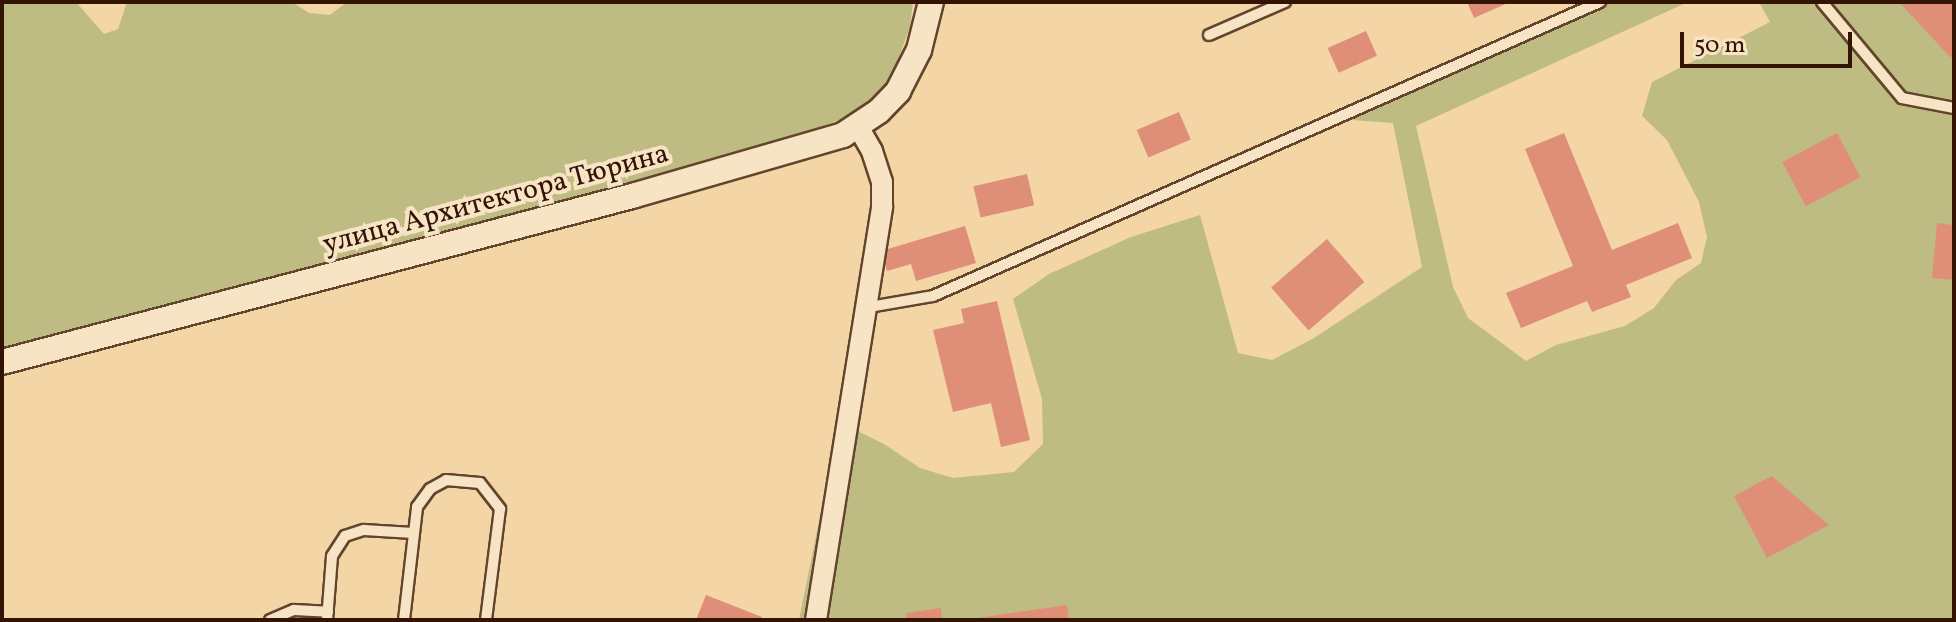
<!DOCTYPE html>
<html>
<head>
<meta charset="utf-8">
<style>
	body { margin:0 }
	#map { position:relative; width:1956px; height:622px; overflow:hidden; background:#f3d5a6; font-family:Vollkorn,serif }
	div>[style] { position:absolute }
	.green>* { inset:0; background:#bfbc83 }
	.building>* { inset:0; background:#df8f77; transform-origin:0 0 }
	.roads { filter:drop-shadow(2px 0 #63442c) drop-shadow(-2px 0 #63442c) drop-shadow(0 2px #63442c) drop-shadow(0 -2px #63442c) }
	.service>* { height:10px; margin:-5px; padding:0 5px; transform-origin:5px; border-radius:5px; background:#f7e4c5 }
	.minor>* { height:20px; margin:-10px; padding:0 10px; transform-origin:10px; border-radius:10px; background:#f7e4c5 }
	.tertiary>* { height:24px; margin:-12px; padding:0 12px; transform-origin:12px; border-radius:12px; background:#f7e4c5 }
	span { translate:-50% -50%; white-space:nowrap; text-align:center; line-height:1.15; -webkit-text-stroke:8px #f7e4c5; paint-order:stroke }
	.street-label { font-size:28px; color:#331303 }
	.frame { position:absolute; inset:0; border:4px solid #331303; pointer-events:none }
	.scale { position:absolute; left:1680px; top:32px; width:172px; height:36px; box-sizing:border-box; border:4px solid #331303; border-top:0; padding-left:10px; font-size:24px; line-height:28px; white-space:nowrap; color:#331303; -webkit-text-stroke:6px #f7e4c5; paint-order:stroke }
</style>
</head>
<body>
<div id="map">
	<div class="green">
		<i style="clip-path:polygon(2px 2px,76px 2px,104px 34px,118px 29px,127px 2px,292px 2px,309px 13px,330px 15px,347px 2px,913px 2px,910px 27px,891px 78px,872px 101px,844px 118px,791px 139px,2px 348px)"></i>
		<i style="clip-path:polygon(1600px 2px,1688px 2px,1416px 126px,1453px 287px,1468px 318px,1526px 361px,1556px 345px,1625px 326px,1654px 308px,1676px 280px,1701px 263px,1707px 237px,1699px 202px,1667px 140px,1642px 116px,1652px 82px,1770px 22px,1759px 2px,1954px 2px,1954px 620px,799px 620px,839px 422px,884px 444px,920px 468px,953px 478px,1014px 472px,1043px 444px,1042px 399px,1013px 299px,1049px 274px,1131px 237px,1200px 215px,1238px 353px,1272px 360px,1314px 338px,1422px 267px,1393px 123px,1339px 119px)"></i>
	</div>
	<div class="building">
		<i style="clip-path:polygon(1467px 2px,1510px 2px,1474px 18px)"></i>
		<i style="clip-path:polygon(1899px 2px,1954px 2px,1954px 56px,1950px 57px)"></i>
		<i style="left:1366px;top:31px;width:27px;height:42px;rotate:66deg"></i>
		<i style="left:1179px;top:112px;width:30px;height:46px;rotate:67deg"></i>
		<i style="clip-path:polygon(1564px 133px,1612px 250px,1678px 223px,1692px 258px,1626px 285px,1631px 297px,1592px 312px,1587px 301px,1521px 328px,1506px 293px,1573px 266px,1525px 149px)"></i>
		<i style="left:1837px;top:133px;width:50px;height:62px;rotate:62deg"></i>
		<i style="left:1027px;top:174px;width:32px;height:55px;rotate:77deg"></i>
		<i style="clip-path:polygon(1937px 223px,1954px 225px,1954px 280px,1932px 278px)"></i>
		<i style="clip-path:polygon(965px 226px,976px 263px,916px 281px,911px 264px,887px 271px,881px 251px)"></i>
		<i style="left:1327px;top:239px;width:57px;height:74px;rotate:49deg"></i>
		<i style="clip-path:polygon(997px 301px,1030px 440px,1001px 447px,991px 403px,953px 412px,933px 330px,964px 323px,961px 309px)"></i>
		<i style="clip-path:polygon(1772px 476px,1829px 525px,1767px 558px,1734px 496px)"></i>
		<i style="clip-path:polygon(706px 595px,762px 617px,761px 620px,696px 620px)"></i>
		<i style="clip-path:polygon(1067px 605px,1069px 620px,978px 620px,977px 618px)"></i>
		<i style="clip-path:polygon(941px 608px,942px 620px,907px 620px,906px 613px)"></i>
	</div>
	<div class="roads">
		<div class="service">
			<i style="left:1822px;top:2px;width:125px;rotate:50.2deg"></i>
			<i style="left:1902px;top:98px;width:53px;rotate:10.9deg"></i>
			<i style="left:1209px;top:35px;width:83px;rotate:-23.5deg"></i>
			<i style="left:869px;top:307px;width:65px;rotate:-9.8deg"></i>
			<i style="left:933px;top:296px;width:729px;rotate:-23.79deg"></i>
			<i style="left:270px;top:620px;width:26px;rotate:-23deg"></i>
			<i style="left:294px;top:610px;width:34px;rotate:3deg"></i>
			<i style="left:327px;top:620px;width:64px;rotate:-85.5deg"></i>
			<i style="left:332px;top:556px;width:24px;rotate:-57deg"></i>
			<i style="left:345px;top:536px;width:20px;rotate:-18deg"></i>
			<i style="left:364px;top:530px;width:49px;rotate:3.5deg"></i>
			<i style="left:404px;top:620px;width:114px;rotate:-83.4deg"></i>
			<i style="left:417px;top:507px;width:22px;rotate:-54deg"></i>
			<i style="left:430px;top:489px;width:18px;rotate:-29deg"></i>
			<i style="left:446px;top:480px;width:34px;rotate:5deg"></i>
			<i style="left:480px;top:483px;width:33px;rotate:52deg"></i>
			<i style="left:500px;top:509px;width:112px;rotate:97.2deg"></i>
		</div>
		<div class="minor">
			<i style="left:816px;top:620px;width:419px;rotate:-80.9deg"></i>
			<i style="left:882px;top:206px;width:24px;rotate:-90deg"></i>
			<i style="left:882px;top:182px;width:33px;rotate:-108deg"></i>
			<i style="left:872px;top:151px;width:28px;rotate:-120deg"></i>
		</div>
		<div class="tertiary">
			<i style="left:2px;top:362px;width:652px;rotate:-14.76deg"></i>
			<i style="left:632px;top:196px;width:220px;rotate:-16.1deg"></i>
			<i style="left:843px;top:135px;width:43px;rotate:-33.7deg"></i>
			<i style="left:879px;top:111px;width:28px;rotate:-46deg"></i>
			<i style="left:898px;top:91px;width:46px;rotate:-62.9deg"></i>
			<i style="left:919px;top:50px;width:49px;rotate:-76deg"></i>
		</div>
	</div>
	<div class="street-label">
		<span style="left:496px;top:200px;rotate:-15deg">улица Архитектора Тюрина</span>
	</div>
	<div class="frame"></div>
	<div class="scale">50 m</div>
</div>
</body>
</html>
